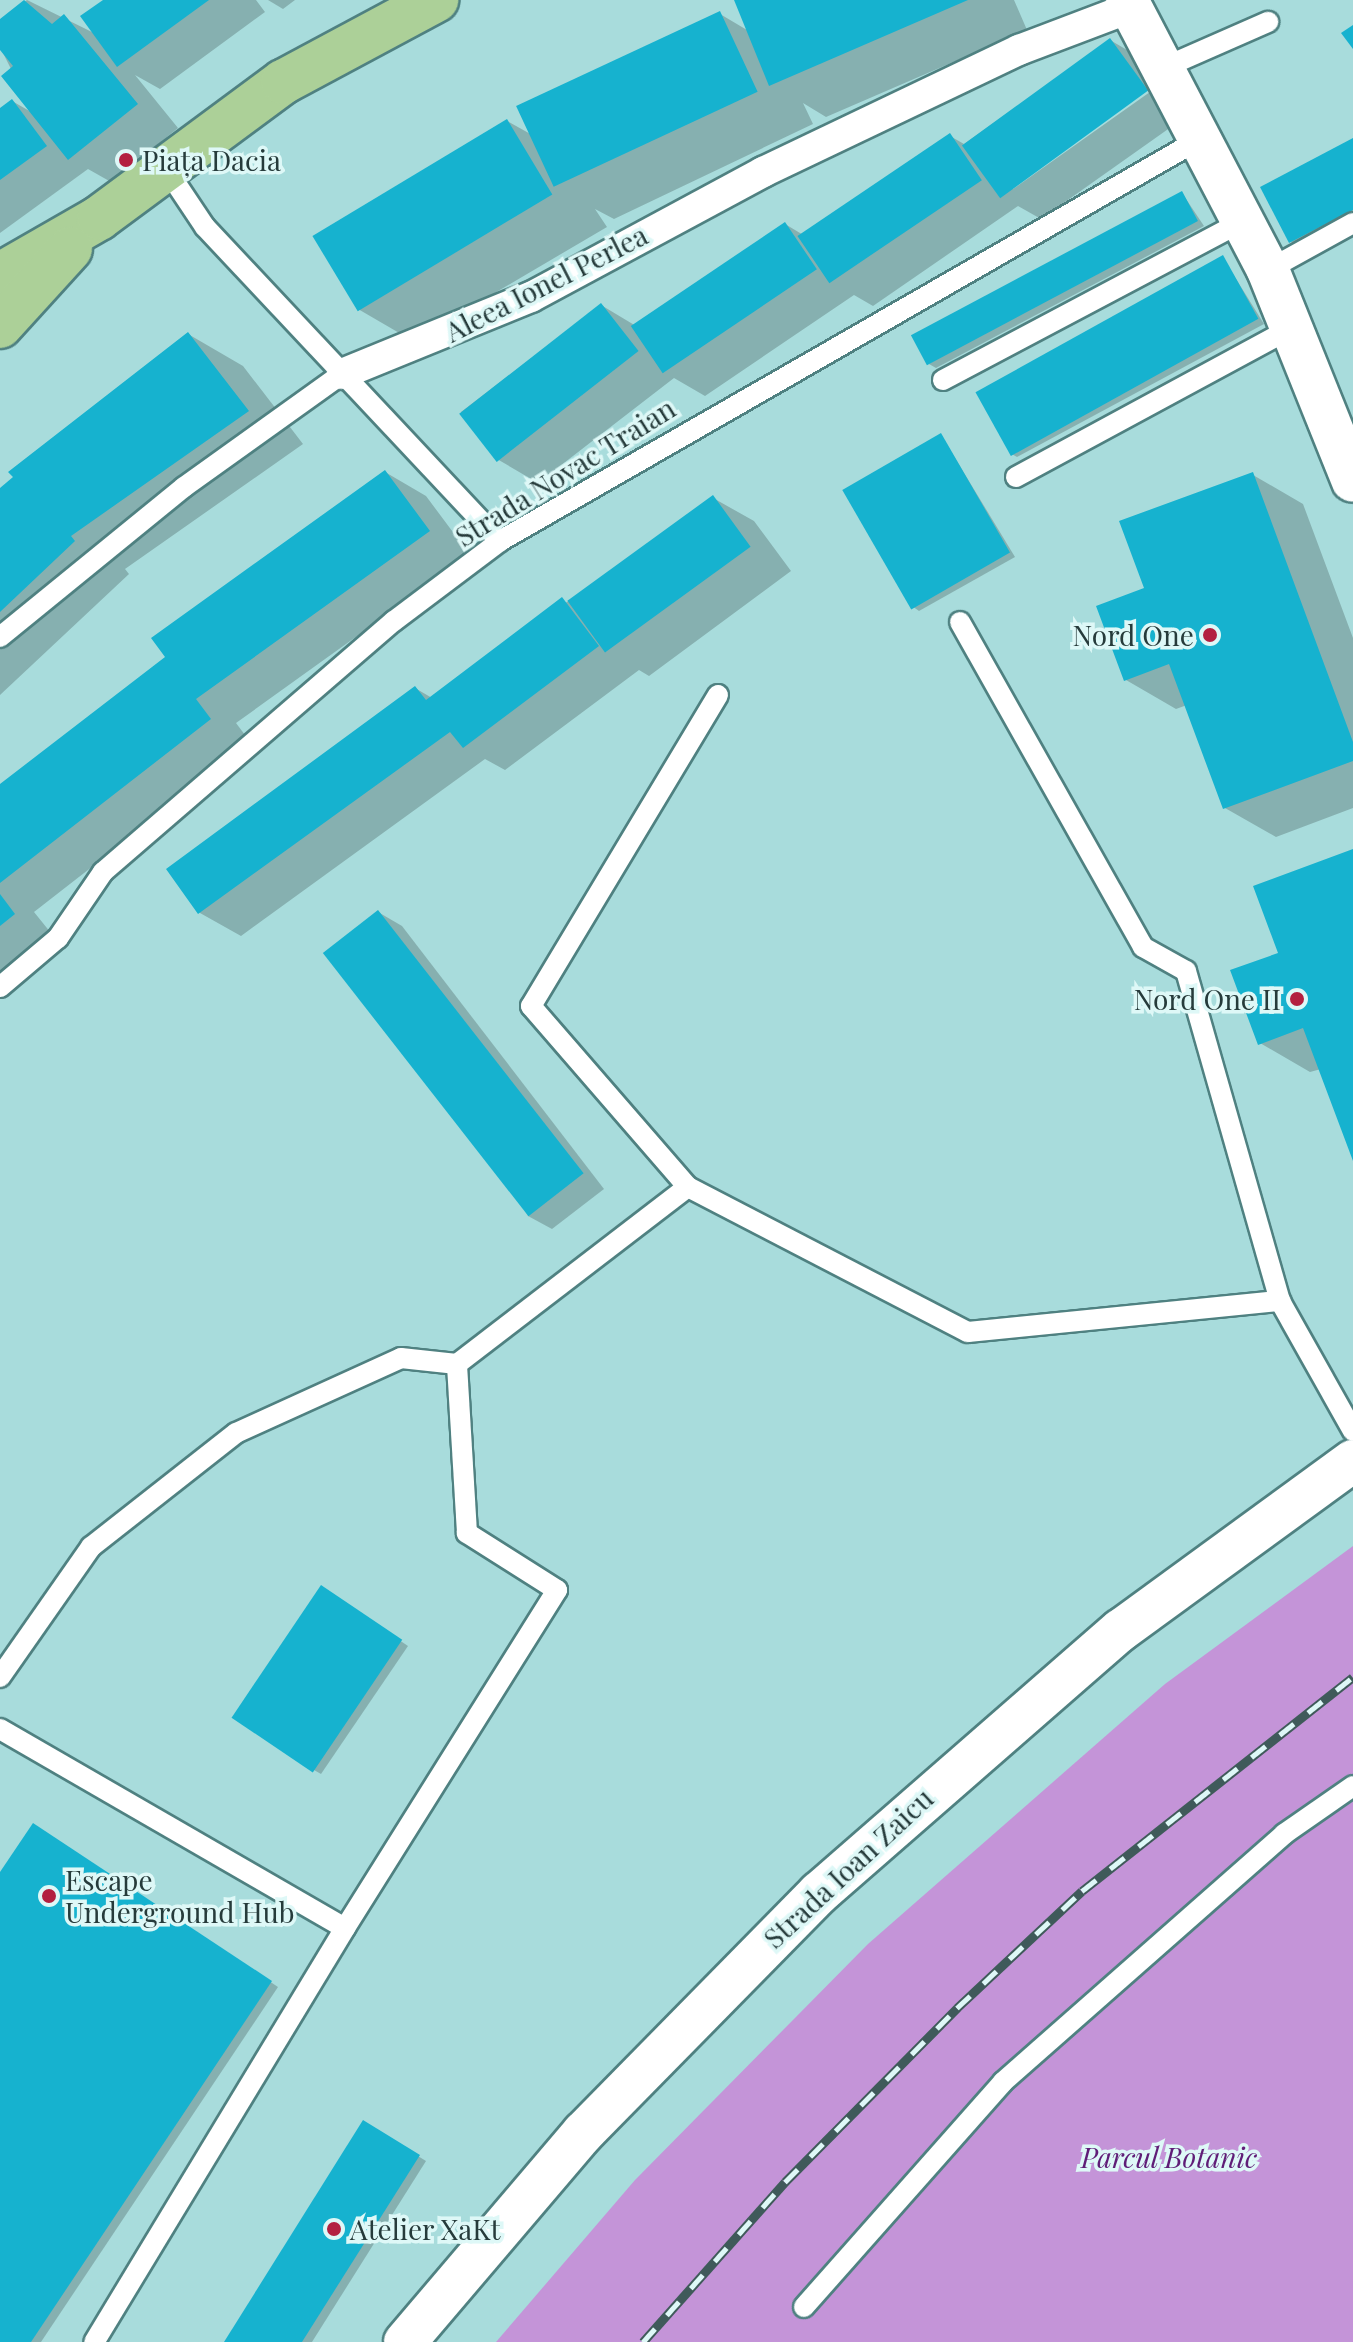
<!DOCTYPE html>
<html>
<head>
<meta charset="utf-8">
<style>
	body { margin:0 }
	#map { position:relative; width:1353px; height:2342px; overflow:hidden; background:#a8dcdc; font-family:"Playfair Display",serif }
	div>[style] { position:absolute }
	.green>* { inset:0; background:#c494d8 }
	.shadow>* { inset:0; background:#0003 }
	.building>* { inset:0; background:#16b2cf; transform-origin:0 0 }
	.roads { filter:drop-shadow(2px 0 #4f8181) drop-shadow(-2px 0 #4f8181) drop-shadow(0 2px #4f8181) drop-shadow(0 -2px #4f8181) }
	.service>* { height:20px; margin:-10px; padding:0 10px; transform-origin:10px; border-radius:10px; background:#fff }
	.pedestrian>* { height:30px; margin:-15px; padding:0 15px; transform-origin:15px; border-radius:15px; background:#fff }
	.minor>* { height:42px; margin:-21px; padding:0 21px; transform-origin:21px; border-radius:21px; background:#fff }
	.primary>* { height:44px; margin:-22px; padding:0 22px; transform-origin:22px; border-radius:22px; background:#acd098 }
	.rail>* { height:9px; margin-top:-4.5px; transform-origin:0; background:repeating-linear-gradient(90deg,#def8f7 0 18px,#3f5a5a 0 36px); box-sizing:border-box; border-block:2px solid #3f5a5a }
	.dots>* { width:22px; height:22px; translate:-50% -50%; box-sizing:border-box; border:4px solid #def8f7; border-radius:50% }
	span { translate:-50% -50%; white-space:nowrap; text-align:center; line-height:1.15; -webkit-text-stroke:7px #def8f7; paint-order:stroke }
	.poi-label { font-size:28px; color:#263b3b }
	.left { translate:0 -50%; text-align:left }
	.right { translate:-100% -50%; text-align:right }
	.street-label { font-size:28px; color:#263b3b }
	.park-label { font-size:28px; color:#5f1d77; font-style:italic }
</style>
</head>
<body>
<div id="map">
	<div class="green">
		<i style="clip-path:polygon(1353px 1546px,1353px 2342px,496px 2342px,635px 2180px,868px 1944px,1165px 1684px)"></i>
	</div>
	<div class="shadow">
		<i style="clip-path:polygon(27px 0,96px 34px,106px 0,256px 0,265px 12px,160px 89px,135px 75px,178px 128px,111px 182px,88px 169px,0 233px,0 110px,12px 101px,33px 113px,0 47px,0 22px)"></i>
		<i style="clip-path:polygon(268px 0,295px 0,283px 9px)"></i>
		<i style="clip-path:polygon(740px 0,1014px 0,1027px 30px,826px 117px,803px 103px,813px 124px,614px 219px,595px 209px,607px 227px,413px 341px,358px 309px,507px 121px,534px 136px,720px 14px,747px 30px)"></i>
		<i style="clip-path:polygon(evenodd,1110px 40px,1151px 64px,1188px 115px,1041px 219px,1018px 206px,873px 306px,854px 295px,705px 396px,674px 378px,538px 483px,497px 459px,461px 412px,601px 305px,636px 326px,785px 224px,805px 236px,950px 136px,964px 144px,1110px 40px,1155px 83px,1157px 87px,1013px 189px,1013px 184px,1155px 83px)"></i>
		<i style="clip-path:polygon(1353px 140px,1353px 218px,1298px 246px,1291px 242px)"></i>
		<i style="clip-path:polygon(1182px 193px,1204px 226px,936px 368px,929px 364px)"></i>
		<i style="clip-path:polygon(1223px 258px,1264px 324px,1017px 457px,1010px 453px)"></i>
		<i style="clip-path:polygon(188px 334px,243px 366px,303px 444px,125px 569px,129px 574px,0 695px,0 491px)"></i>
		<i style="clip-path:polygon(941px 435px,1015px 557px,919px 611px,912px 606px)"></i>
		<i style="clip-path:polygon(385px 472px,426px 496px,470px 555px,236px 723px,251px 743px,34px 912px,55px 938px,0 982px,0 787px,167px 657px)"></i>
		<i style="clip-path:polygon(1253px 475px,1303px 504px,1353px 638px,1353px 808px,1276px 837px,1225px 808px,1187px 705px,1176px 709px,1126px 680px)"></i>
		<i style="clip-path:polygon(713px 498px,754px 521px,791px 571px,649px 676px,639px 670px,505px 770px,485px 759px,241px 936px,200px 913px,168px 869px,415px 688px,432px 698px)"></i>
		<i style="clip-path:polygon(1353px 851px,1353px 1156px,1321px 1069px,1310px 1072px,1260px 1043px,1281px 954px)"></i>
		<i style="clip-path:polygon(378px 912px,402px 926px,604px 1189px,552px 1229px,528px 1216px)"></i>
		<i style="clip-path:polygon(328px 1592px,408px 1646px,321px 1774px,314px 1770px)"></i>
		<i style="clip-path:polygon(34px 1825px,278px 1987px,41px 2342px,0 2342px,0 1876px)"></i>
		<i style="clip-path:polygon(364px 2123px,426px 2161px,312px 2342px,226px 2342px)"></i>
	</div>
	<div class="building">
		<i style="clip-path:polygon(24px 0,52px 24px,64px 14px,138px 104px,68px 160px,1px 76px,13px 66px,0 50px,0 19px)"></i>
		<i style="clip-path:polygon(103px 0,209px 0,117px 67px,80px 16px)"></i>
		<i style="clip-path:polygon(734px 0,968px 0,769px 86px)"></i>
		<i style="left:720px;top:11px;width:89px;height:225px;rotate:65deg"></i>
		<i style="clip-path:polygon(1353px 25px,1353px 49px,1341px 33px)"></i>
		<i style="left:1110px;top:38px;width:65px;height:183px;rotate:54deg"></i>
		<i style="clip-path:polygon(12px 99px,47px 146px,0 180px,0 108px)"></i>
		<i style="left:507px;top:119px;width:88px;height:227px;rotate:59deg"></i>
		<i style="left:950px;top:133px;width:57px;height:184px;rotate:56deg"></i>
		<i style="clip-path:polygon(1353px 138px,1353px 210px,1289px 243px,1260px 187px)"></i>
		<i style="left:1182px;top:191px;width:34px;height:307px;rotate:62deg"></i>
		<i style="left:785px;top:222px;width:57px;height:186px;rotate:56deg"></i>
		<i style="left:1223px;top:255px;width:73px;height:283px;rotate:61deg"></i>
		<i style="left:601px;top:303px;width:61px;height:180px;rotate:52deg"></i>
		<i style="clip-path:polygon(188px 332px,249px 411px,71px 536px,75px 541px,0 612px,0 488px,13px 477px,8px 472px)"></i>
		<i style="left:941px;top:433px;width:138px;height:114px;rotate:60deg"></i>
		<i style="clip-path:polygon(385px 470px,430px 531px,196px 699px,211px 719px,0 883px,0 784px,165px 657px,151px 638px)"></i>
		<i style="clip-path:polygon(1253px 472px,1353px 742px,1353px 761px,1223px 809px,1169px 664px,1124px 681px,1096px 606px,1144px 588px,1119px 521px)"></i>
		<i style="left:713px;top:495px;width:64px;height:180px;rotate:54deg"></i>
		<i style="clip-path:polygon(562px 597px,599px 646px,463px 748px,450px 732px,198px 914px,166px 869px,415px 686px,426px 700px)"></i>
		<i style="clip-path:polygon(1353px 849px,1353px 1161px,1303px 1028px,1258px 1045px,1230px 970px,1278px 953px,1253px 886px)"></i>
		<i style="clip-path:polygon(0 894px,15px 914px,0 926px)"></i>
		<i style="left:378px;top:910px;width:334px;height:70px;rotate:52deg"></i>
		<i style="left:321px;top:1585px;width:98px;height:160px;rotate:34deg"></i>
		<i style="clip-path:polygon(33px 1823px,272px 1981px,31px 2342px,0 2342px,0 1872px)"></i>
		<i style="clip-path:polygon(363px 2120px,420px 2155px,302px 2342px,224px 2342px)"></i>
	</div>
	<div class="roads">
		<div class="service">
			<i style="left:1163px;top:68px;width:115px;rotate:-23.7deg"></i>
			<i style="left:165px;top:167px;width:72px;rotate:56.3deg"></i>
			<i style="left:205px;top:227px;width:431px;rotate:46.8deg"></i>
			<i style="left:1268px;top:270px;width:97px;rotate:-28.9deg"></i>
			<i style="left:943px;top:380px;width:340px;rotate:-27.9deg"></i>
			<i style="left:1016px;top:477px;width:313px;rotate:-28.4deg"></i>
			<i style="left:960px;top:622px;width:373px;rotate:60.6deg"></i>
			<i style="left:1143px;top:947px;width:49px;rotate:29.2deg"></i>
			<i style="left:1186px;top:971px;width:343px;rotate:74.1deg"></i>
			<i style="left:0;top:637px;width:237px;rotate:-39.2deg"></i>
			<i style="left:184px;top:487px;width:194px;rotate:-35.6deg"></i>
			<i style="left:718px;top:695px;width:363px;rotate:121deg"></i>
			<i style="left:531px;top:1006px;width:240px;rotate:49.1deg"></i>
			<i style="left:688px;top:1187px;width:315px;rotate:27.4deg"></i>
			<i style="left:968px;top:1332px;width:314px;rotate:-5.7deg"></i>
			<i style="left:1280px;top:1301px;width:149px;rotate:60.7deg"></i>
			<i style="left:0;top:987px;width:76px;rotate:-40.2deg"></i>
			<i style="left:58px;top:938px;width:80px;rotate:-55.7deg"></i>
			<i style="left:103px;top:872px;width:384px;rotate:-40.8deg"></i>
			<i style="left:394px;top:621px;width:133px;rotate:-37deg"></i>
			<i style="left:500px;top:541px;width:807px;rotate:-29.87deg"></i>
			<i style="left:0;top:1677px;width:159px;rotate:-55deg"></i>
			<i style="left:91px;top:1547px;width:184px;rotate:-38.2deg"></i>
			<i style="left:236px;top:1433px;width:181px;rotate:-24.4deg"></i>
			<i style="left:401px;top:1358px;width:56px;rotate:6.1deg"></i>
			<i style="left:457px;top:1364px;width:291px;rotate:-37.5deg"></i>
			<i style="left:0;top:1729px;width:398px;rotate:30deg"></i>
			<i style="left:345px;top:1928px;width:484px;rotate:121.2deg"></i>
			<i style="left:345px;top:1928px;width:399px;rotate:-57.9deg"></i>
			<i style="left:557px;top:1590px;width:107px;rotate:-147.7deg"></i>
			<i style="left:467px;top:1533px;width:169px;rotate:-93.4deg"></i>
			<i style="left:804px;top:2307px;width:300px;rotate:-48.5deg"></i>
			<i style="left:1003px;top:2082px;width:375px;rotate:-41.4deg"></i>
			<i style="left:1284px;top:1834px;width:84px;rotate:-34.8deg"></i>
		</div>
		<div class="pedestrian">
			<i style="left:342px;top:374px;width:204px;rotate:-22.2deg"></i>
			<i style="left:531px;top:297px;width:264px;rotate:-28.3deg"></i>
			<i style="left:763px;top:172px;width:284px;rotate:-25.5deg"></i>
			<i style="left:1019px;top:50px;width:121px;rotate:-20.8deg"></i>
		</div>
		<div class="minor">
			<i style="left:1127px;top:0;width:305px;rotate:62.4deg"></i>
			<i style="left:1268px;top:270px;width:227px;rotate:68.1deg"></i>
			<i style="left:405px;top:2342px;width:275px;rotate:-49.6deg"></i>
			<i style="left:583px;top:2133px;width:337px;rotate:-45.5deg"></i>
			<i style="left:819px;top:1893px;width:400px;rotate:-41.1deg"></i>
			<i style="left:1121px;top:1630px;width:287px;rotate:-36.1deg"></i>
		</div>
		<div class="primary">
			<i style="left:0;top:275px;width:114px;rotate:-29.9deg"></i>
			<i style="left:99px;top:218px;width:229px;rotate:-36.5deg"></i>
			<i style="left:283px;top:82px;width:174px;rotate:-28.2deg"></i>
			<i style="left:0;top:326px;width:104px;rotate:-47.7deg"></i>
		</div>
	</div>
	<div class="rail">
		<i style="left:643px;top:2342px;width:214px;rotate:-48.4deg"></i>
		<i style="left:785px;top:2182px;width:245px;rotate:-45.3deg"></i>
		<i style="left:957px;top:2008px;width:171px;rotate:-43.1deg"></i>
		<i style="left:1082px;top:1891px;width:345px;rotate:-38.3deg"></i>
	</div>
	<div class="dots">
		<i style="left:126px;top:160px;background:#b32040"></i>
		<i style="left:1210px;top:635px;background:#b32040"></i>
		<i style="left:1297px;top:999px;background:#b32040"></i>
		<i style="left:49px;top:1896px;background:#b32040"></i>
		<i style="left:334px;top:2229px;background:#b32040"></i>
	</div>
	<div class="poi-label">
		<span class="left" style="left:142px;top:160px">Piața Dacia</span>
		<span class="right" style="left:1194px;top:635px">Nord One</span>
		<span class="right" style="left:1281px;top:999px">Nord One II</span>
		<span class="left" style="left:65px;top:1896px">Escape<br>Underground Hub</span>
		<span class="left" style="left:350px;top:2229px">Atelier XaKt</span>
	</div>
	<div class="street-label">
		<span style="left:546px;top:283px;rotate:-27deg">Aleea Ionel Perlea</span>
		<span style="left:565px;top:472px;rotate:-32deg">Strada Novac Traian</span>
		<span style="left:848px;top:1868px;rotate:-43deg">Strada Ioan Zaicu</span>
	</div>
	<div class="park-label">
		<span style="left:1169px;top:2157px">Parcul Botanic</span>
	</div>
</div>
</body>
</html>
